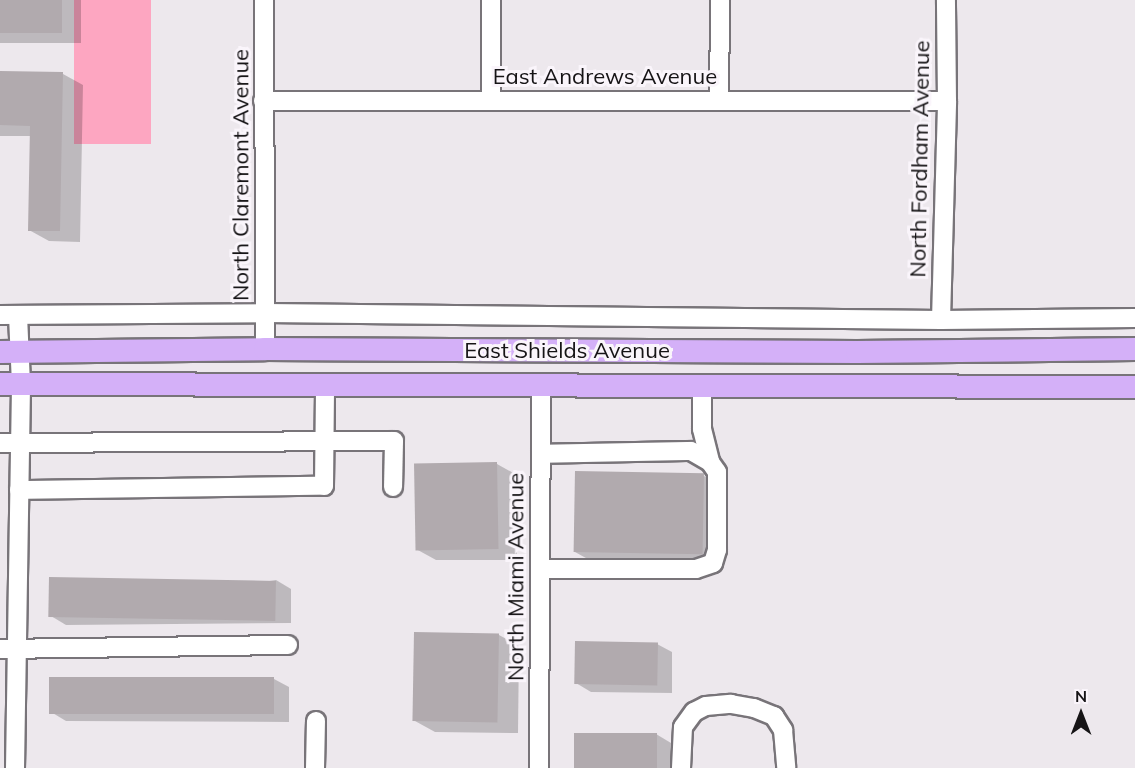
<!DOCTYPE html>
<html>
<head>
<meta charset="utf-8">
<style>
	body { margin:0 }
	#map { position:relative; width:1135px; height:768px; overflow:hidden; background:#ede8ed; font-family:Mulish,sans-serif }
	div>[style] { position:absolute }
	.green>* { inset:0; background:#fda6c1; transform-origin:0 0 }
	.shadow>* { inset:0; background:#0003; transform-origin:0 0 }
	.building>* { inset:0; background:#b1aaae; transform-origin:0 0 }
	.roads { filter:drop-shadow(2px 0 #787479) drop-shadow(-2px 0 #787479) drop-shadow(0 2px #787479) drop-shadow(0 -2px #787479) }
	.minor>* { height:18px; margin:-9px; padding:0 9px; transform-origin:9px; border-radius:9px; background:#fff }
	.major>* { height:22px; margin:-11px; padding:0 11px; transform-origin:11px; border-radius:11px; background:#d4b0f8 }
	span { translate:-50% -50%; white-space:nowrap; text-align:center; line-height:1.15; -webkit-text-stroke:6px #faf5fb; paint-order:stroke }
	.street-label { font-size:22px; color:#161416 }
	.north { position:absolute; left:1051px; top:684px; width:60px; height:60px; -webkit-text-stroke:4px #faf5fb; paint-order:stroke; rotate:0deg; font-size:16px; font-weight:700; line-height:24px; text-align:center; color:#161416 }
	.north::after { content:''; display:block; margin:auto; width:21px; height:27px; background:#161416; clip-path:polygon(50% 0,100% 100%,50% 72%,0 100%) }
</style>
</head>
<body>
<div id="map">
	<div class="green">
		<i style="left:74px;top:0;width:77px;height:144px"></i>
	</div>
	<div class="shadow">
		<i style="left:0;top:0;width:81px;height:43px"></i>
		<i style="clip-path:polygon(0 73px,63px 74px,83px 85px,80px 242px,49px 241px,29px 230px,31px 136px,0 136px)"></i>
		<i style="clip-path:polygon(497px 464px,517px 475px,517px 560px,436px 560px,416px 549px)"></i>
		<i style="clip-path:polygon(704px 476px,723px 487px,722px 566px,595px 563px,575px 552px)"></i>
		<i style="clip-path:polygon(276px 580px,291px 589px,291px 623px,66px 625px,51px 616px)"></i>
		<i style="clip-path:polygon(416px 634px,499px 635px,519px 646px,518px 733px,435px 732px,415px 721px)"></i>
		<i style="clip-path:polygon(657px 644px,672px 652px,672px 693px,591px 692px,576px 683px)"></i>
		<i style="clip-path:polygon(274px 679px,289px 687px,289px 722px,66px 721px,51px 712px)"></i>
		<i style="clip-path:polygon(656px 734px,671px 743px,671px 768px,576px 768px)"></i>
	</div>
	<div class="building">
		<i style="left:0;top:0;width:62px;height:33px"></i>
		<i style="clip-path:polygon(0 71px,63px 72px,60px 231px,28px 231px,30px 126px,0 125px)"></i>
		<i style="left:497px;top:462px;width:87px;height:83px;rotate:89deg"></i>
		<i style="left:575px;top:471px;width:129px;height:81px;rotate:1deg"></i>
		<i style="left:49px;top:577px;width:227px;height:40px;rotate:1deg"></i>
		<i style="left:414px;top:632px;width:85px;height:89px;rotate:1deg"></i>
		<i style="left:575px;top:641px;width:83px;height:43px;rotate:1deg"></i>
		<i style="left:274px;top:677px;width:37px;height:225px;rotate:90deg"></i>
		<i style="left:574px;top:733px;width:83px;height:35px"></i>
	</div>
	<div class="roads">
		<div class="minor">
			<i style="left:264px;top:0;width:349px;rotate:89.8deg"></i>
			<i style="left:491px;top:0;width:101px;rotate:90deg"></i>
			<i style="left:263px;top:101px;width:684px"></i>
			<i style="left:719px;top:101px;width:101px;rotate:-89.4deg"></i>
			<i style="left:0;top:315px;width:266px;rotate:-0.4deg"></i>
			<i style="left:266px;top:313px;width:675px;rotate:0.59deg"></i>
			<i style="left:941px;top:320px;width:194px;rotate:-0.6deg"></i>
			<i style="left:941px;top:320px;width:219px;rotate:-88.4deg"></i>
			<i style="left:947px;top:101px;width:101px;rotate:-90.6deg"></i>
			<i style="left:702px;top:386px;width:43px;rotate:90deg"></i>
			<i style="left:702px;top:429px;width:34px;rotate:76deg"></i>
			<i style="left:0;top:443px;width:394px;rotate:-0.3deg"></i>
			<i style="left:394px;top:441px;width:46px;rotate:91.2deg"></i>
			<i style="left:19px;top:490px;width:305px;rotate:-0.8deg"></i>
			<i style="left:324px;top:486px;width:101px;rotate:-89.4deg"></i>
			<i style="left:540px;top:569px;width:156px"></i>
			<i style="left:696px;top:569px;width:18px;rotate:-19deg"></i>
			<i style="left:713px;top:563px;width:14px;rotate:-73deg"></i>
			<i style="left:717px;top:550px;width:78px;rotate:-90deg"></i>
			<i style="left:717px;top:472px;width:12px;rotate:-125deg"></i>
			<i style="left:710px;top:462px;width:22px;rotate:-150deg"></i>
			<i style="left:691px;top:451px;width:150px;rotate:178.9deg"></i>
			<i style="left:0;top:649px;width:288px;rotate:-0.8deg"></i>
			<i style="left:15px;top:768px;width:384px;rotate:-89.1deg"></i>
			<i style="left:21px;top:384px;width:69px;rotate:-92.5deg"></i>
			<i style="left:315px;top:768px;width:47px;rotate:-88.8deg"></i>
			<i style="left:539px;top:768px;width:383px;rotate:-89.7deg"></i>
			<i style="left:681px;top:768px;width:41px;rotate:-87.2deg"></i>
			<i style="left:683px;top:727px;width:19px;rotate:-54deg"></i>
			<i style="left:694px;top:712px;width:13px;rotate:-27deg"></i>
			<i style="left:706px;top:706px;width:25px;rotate:-5deg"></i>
			<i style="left:731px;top:704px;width:23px;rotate:10deg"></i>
			<i style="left:754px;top:708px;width:22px;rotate:22deg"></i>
			<i style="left:774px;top:716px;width:17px;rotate:57deg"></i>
			<i style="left:783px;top:730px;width:38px;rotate:85deg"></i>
		</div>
		<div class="major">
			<i style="left:0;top:352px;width:265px;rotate:-0.6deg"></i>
			<i style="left:265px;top:349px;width:592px;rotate:0.29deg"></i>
			<i style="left:857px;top:352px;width:278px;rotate:-0.6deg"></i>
			<i style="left:0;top:384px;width:1135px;rotate:0.15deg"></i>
		</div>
	</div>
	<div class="street-label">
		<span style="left:605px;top:77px">East Andrews Avenue</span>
		<span style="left:920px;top:159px;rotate:-89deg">North Fordham Avenue</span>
		<span style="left:241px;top:175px;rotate:-90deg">North Claremont Avenue</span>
		<span style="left:567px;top:351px">East Shields Avenue</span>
		<span style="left:516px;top:577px;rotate:-90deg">North Miami Avenue</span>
	</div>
	<div class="north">N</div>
</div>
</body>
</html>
